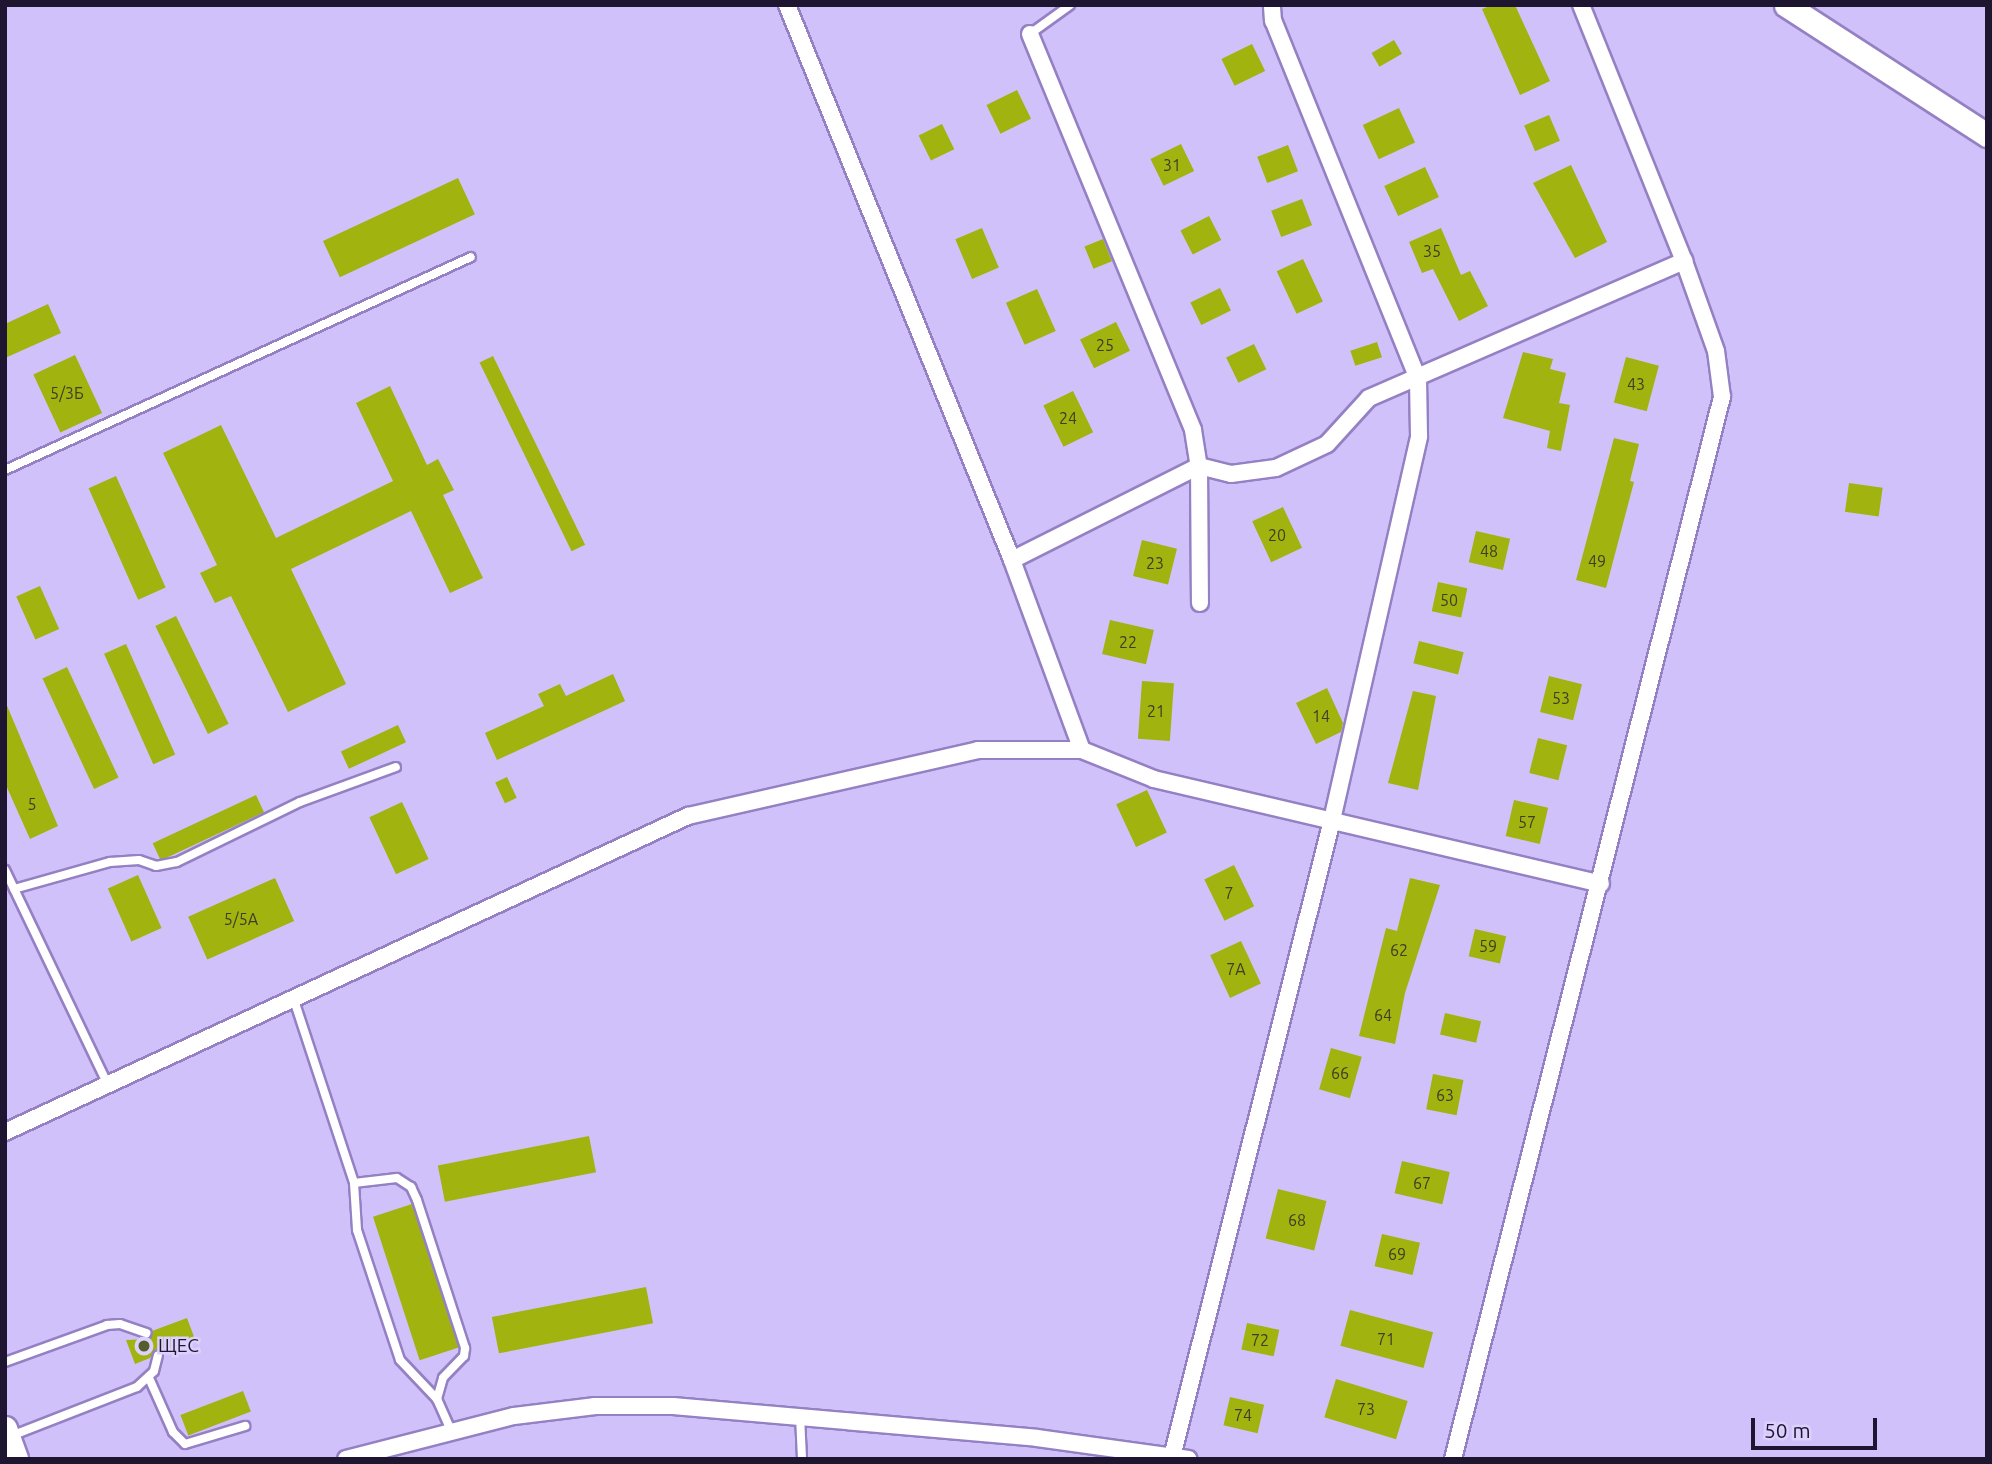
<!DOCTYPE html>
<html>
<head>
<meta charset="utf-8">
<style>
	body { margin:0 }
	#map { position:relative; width:1992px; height:1464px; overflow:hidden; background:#d0c1fa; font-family:Ubuntu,sans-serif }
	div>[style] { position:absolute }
	.building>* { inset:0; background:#a0b30e; transform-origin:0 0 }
	.roads { filter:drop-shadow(2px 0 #9480c3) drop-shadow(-2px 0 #9480c3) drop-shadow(0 2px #9480c3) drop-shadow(0 -2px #9480c3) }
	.lane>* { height:8px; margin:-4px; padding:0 4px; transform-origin:4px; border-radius:4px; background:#fff }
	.street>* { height:16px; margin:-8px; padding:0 8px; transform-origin:8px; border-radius:8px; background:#fff }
	.secondary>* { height:23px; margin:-11.5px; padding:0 11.5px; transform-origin:11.5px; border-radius:11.5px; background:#fff }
	.dots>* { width:19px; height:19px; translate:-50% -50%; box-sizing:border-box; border:4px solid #dcd0fc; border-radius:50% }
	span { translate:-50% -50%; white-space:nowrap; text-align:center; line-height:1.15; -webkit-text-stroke:5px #dcd0fc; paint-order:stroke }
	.number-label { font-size:16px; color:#3e3d28 }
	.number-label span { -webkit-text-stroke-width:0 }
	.poi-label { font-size:19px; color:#1e1630 }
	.left { translate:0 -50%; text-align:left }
	.frame { position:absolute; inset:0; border:7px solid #1e1630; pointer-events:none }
	.scale { position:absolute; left:1751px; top:1418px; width:126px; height:32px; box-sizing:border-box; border:4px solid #1e1630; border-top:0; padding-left:9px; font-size:21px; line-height:24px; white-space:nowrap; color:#1e1630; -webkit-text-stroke:5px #dcd0fc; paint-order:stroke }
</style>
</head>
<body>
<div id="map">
	<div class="building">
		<i style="clip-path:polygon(1492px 5px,1515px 5px,1550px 81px,1520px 95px,1482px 9px)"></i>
		<i style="left:1394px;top:40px;width:16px;height:26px;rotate:60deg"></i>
		<i style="left:1252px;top:44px;width:30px;height:34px;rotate:64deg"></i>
		<i style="left:1017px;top:90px;width:32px;height:34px;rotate:64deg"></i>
		<i style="left:1399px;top:108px;width:38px;height:40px;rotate:65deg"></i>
		<i style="left:1549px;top:115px;width:28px;height:27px;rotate:67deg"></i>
		<i style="left:942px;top:124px;width:28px;height:26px;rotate:64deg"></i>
		<i style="left:1181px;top:144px;width:30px;height:34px;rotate:64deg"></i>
		<i style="left:1288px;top:145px;width:28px;height:33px;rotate:69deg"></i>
		<i style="clip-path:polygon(1571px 165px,1607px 242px,1575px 258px,1533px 183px)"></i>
		<i style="left:1425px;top:167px;width:33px;height:45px;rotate:65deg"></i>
		<i style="left:458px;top:178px;width:40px;height:149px;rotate:65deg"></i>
		<i style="left:1302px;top:199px;width:28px;height:33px;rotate:69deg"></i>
		<i style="left:1209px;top:216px;width:27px;height:32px;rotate:63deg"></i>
		<i style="left:982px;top:228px;width:43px;height:29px;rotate:67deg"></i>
		<i style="clip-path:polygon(1441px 228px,1461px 275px,1470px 271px,1488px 306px,1459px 321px,1433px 269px,1422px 273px,1409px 242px)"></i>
		<i style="left:1103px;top:239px;width:24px;height:20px;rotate:68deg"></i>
		<i style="left:1303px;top:259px;width:47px;height:29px;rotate:65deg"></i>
		<i style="left:1220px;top:288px;width:25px;height:33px;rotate:64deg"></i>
		<i style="left:1037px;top:289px;width:46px;height:34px;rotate:66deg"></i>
		<i style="clip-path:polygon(48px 304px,61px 333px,5px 358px,5px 324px)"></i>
		<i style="left:1116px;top:322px;width:32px;height:40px;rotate:64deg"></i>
		<i style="left:1377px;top:342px;width:16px;height:28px;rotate:72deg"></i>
		<i style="left:1254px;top:344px;width:28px;height:31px;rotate:64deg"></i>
		<i style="clip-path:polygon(1523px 352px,1553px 359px,1550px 369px,1566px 373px,1559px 403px,1570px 405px,1561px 451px,1547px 448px,1550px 431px,1503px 418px)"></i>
		<i style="left:75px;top:355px;width:64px;height:46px;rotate:65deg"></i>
		<i style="left:493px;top:356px;width:210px;height:15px;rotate:64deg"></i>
		<i style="left:1626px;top:357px;width:34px;height:47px;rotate:15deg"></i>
		<i style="clip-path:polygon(390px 386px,427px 465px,438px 459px,454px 490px,443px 495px,483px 578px,450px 593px,411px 511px,291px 569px,346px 684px,288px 712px,231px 596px,215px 603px,200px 573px,217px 565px,163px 453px,221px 425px,276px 538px,393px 481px,356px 403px)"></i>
		<i style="left:1073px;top:391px;width:46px;height:33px;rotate:64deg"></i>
		<i style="clip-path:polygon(1614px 438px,1639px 444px,1630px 481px,1634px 482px,1606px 588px,1576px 580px)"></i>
		<i style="left:116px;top:476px;width:122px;height:30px;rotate:66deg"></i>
		<i style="left:1849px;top:483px;width:34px;height:29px;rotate:8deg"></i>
		<i style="left:1283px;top:507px;width:45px;height:34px;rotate:65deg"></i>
		<i style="left:1476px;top:531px;width:35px;height:32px;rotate:13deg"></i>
		<i style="left:1142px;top:540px;width:36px;height:37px;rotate:14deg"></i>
		<i style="left:1438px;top:582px;width:30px;height:30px;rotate:12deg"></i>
		<i style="left:40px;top:586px;width:47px;height:26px;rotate:66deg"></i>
		<i style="left:176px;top:616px;width:120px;height:23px;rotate:64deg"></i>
		<i style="left:1110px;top:620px;width:45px;height:35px;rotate:13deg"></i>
		<i style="left:1419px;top:641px;width:46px;height:23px;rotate:14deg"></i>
		<i style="left:126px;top:644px;width:121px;height:24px;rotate:66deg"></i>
		<i style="left:67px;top:667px;width:122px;height:27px;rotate:65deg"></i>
		<i style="clip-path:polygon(613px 674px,625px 701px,497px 760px,485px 733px,544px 706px,538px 694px,560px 684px,566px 696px)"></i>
		<i style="left:1549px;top:676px;width:34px;height:37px;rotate:14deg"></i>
		<i style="left:1142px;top:681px;width:32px;height:58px;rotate:4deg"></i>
		<i style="clip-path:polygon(1327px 688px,1343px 723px,1341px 732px,1316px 744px,1296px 703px)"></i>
		<i style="clip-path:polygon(1413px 691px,1436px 696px,1418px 790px,1388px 783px)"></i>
		<i style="clip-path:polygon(5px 701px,58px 826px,30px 839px,5px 783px)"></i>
		<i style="left:398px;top:725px;width:19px;height:63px;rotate:65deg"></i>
		<i style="left:1538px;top:738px;width:30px;height:36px;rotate:14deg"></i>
		<i style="left:507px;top:777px;width:23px;height:13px;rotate:65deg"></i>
		<i style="left:1147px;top:790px;width:47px;height:34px;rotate:65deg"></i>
		<i style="left:256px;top:795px;width:19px;height:114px;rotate:65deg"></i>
		<i style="left:1514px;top:800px;width:35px;height:37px;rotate:13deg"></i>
		<i style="left:402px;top:802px;width:63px;height:36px;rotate:65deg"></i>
		<i style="left:1234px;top:865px;width:46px;height:33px;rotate:64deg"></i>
		<i style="left:138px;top:875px;width:58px;height:33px;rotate:66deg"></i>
		<i style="left:275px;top:878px;width:47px;height:95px;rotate:66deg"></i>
		<i style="clip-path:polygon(1410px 878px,1440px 885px,1405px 993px,1395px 1044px,1359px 1036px,1386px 928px,1397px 931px)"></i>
		<i style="left:1475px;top:929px;width:32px;height:28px;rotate:13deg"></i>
		<i style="left:1241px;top:941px;width:47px;height:34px;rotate:65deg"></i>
		<i style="left:1445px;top:1013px;width:37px;height:22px;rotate:13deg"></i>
		<i style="left:1331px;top:1048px;width:32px;height:43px;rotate:16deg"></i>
		<i style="left:1433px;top:1074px;width:31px;height:36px;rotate:11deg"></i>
		<i style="left:589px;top:1136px;width:37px;height:154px;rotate:79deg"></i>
		<i style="left:1402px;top:1161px;width:49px;height:33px;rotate:13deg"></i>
		<i style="left:1278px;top:1189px;width:50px;height:51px;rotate:14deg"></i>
		<i style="left:412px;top:1204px;width:151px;height:41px;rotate:72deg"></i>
		<i style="left:1382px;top:1234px;width:39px;height:33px;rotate:13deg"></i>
		<i style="left:646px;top:1287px;width:37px;height:157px;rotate:79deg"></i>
		<i style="left:1350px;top:1310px;width:86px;height:37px;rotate:15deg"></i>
		<i style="clip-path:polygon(187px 1318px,196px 1342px,164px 1353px,156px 1349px,150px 1358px,135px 1364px,126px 1340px,148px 1339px,152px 1331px)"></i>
		<i style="left:1247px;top:1323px;width:33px;height:27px;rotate:12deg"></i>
		<i style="left:1336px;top:1379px;width:75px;height:40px;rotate:17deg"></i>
		<i style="left:243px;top:1391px;width:22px;height:67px;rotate:69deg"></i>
		<i style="left:1230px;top:1397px;width:35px;height:29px;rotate:13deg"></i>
	</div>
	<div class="roads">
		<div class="lane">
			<i style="left:1030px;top:34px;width:49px;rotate:-35.9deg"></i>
			<i style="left:5px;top:470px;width:512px;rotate:-24.56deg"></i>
			<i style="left:5px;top:870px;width:238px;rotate:64.4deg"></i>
			<i style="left:14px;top:889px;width:100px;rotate:-15.7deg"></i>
			<i style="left:110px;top:862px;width:29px;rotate:-4deg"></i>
			<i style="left:139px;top:860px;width:18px;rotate:19deg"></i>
			<i style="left:156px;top:866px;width:21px;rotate:-11deg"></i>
			<i style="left:177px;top:862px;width:137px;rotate:-26deg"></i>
			<i style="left:300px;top:802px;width:102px;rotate:-20deg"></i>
			<i style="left:293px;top:997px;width:196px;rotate:71.8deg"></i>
			<i style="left:354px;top:1183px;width:47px;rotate:86.3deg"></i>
			<i style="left:357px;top:1230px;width:137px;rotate:71.7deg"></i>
			<i style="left:400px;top:1360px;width:54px;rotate:46.5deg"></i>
			<i style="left:354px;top:1183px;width:43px;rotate:-6.6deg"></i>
			<i style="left:397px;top:1178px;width:17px;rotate:33deg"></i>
			<i style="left:411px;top:1187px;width:14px;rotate:65deg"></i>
			<i style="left:417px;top:1200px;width:156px;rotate:72deg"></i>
			<i style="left:465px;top:1348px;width:8px;rotate:97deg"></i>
			<i style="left:464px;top:1356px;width:30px;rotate:134deg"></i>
			<i style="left:443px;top:1378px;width:22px;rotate:106deg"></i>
			<i style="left:437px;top:1399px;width:35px;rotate:66deg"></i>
			<i style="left:5px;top:1362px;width:109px;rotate:-19.9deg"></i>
			<i style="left:107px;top:1325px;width:13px;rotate:-4deg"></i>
			<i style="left:120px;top:1324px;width:28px;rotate:19deg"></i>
			<i style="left:149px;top:1378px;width:59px;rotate:66deg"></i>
			<i style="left:173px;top:1432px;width:17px;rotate:45deg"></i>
			<i style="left:185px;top:1444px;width:63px;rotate:-16.7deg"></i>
			<i style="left:800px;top:1416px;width:43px;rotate:87.3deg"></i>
			<i style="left:11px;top:1436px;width:135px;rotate:-21.3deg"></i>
			<i style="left:137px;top:1387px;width:23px;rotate:-43deg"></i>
			<i style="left:154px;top:1371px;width:16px;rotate:-76deg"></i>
		</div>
		<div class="street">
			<i style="left:787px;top:5px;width:599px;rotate:67.93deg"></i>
			<i style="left:1012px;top:560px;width:202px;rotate:69.8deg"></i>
			<i style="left:1030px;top:34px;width:428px;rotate:67.6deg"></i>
			<i style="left:1193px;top:430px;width:36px;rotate:81deg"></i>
			<i style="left:1199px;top:466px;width:137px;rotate:89.6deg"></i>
			<i style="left:1012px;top:560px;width:209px;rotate:-26.7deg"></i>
			<i style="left:1199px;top:466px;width:33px;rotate:14deg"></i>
			<i style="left:1231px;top:474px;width:45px;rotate:-7.6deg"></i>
			<i style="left:1276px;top:468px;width:56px;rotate:-25.2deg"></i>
			<i style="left:1327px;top:444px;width:62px;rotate:-47.6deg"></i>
			<i style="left:1369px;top:398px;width:344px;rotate:-23.5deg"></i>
			<i style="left:5px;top:1132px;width:753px;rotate:-24.83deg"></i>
			<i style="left:688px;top:816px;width:297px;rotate:-12.8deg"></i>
			<i style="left:978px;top:750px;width:104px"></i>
			<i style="left:1082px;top:750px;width:78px;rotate:21.9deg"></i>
			<i style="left:1154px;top:779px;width:459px;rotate:13.2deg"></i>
			<i style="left:1172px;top:1457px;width:657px;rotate:-75.9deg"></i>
			<i style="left:1332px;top:820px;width:394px;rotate:-77.2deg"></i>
			<i style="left:1419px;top:436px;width:57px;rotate:-91deg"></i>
			<i style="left:1418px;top:379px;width:386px;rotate:-112deg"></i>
			<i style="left:1273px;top:21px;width:16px;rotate:-94deg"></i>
			<i style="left:346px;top:1459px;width:173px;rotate:-14.4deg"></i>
			<i style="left:514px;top:1416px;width:82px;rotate:-7deg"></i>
			<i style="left:595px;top:1406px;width:78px"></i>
			<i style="left:673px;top:1406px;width:365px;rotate:5deg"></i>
			<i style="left:1037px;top:1438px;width:153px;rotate:7.9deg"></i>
			<i style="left:1453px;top:1459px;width:1096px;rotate:-75.79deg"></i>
			<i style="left:1722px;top:397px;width:46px;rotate:-97.4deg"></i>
			<i style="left:1716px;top:351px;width:96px;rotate:-109.6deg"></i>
			<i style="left:1684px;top:261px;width:276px;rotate:-111.9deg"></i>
		</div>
		<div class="secondary">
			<i style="left:1786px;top:5px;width:239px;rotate:32.9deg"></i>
			<i style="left:5px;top:1428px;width:33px;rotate:70deg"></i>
		</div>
	</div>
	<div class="dots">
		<i style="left:144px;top:1346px;background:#555d2c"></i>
	</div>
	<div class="number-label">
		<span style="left:1172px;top:165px">31</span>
		<span style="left:1432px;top:251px">35</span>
		<span style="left:1105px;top:345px">25</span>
		<span style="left:1636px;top:384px">43</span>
		<span style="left:67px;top:393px">5/3Б</span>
		<span style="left:1068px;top:418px">24</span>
		<span style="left:1277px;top:535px">20</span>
		<span style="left:1489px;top:551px">48</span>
		<span style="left:1597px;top:561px">49</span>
		<span style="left:1155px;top:563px">23</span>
		<span style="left:1449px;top:600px">50</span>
		<span style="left:1128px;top:642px">22</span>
		<span style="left:1561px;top:698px">53</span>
		<span style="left:1156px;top:711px">21</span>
		<span style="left:1321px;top:716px">14</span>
		<span style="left:32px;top:804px">5</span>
		<span style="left:1527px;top:822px">57</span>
		<span style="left:1229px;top:893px">7</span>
		<span style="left:241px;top:919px">5/5А</span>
		<span style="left:1488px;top:946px">59</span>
		<span style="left:1399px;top:950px">62</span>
		<span style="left:1236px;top:969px">7А</span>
		<span style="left:1383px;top:1015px">64</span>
		<span style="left:1340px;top:1073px">66</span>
		<span style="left:1445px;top:1095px">63</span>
		<span style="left:1422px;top:1183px">67</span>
		<span style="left:1297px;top:1220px">68</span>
		<span style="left:1397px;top:1254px">69</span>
		<span style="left:1386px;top:1339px">71</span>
		<span style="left:1260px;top:1340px">72</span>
		<span style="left:1366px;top:1409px">73</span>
		<span style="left:1243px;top:1415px">74</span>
	</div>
	<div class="poi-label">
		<span class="left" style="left:158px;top:1346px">ЩЕС</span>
	</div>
	<div class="frame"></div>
	<div class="scale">50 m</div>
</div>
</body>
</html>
